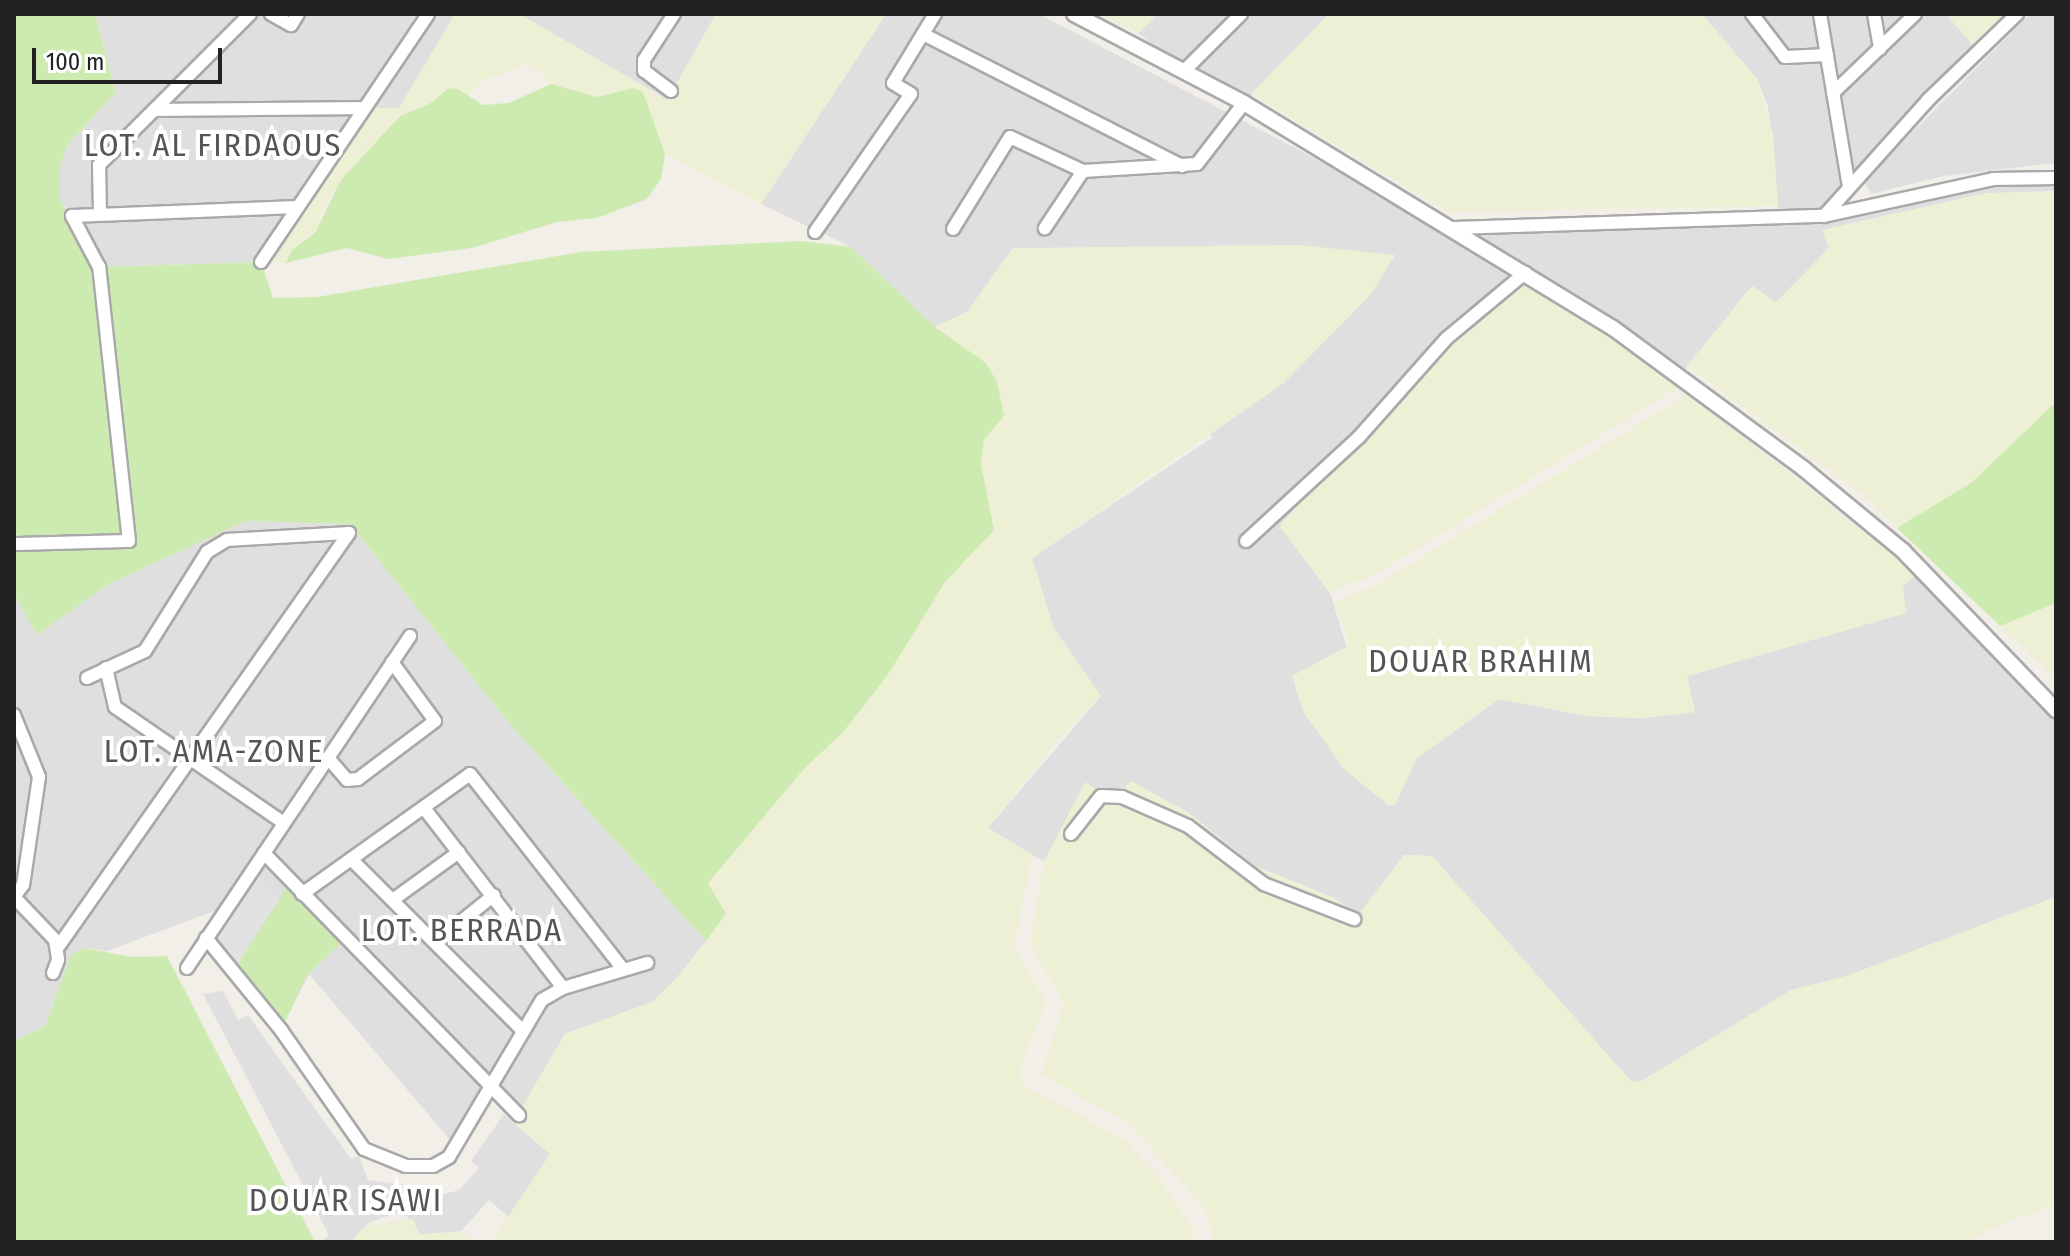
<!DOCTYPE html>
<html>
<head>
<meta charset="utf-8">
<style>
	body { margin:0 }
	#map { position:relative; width:2070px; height:1256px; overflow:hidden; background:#f2efe9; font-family:"Fira Sans Condensed",sans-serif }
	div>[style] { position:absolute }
	.residential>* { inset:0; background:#e0dfdf }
	.farmland>* { inset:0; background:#eef0d5 }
	.grass>* { inset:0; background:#cdebb0 }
	.parking>* { inset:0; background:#e2e2e2 }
	.roads { filter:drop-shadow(2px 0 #a9a9a9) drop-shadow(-2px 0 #a9a9a9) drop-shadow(0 2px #a9a9a9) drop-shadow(0 -2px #a9a9a9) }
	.minor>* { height:12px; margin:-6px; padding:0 6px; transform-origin:6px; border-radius:6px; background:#fff }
	.tertiary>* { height:14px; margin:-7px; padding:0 7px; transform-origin:7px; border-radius:7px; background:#fff }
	span { translate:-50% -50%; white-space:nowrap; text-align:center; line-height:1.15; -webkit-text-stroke:8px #fff; paint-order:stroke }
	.quarter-label { font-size:32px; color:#555; letter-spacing:2px }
	.frame { position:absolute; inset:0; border:16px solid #222; pointer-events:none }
	.scale { position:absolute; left:32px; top:48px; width:190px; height:36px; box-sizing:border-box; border:4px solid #222; border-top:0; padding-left:10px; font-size:24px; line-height:28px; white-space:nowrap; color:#222; -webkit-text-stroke:6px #fff; paint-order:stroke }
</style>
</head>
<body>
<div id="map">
	<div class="residential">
		<i style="clip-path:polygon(95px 14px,455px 14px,399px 108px,261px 262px,99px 267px,59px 198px,59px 170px,67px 146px,116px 92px)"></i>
		<i style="clip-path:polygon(519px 14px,716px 14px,668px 100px)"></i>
		<i style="clip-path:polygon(886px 14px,1039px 14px,1383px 194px,1527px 281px,1426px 366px,1280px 526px,1330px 593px,1395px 805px,1416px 759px,1499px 699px,1587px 716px,1642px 718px,1694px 712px,1687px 676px,1905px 613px,1903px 586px,1916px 574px,1950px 604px,2056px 723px,2056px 897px,1847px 976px,1791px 990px,1640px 1082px,1631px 1081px,1418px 855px,1404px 855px,1358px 915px,1334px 898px,1255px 866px,1186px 811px,1113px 800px,1085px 783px,1044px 862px,988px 828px,1101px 696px,1053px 627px,1032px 558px,1213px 437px,1013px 248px,967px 312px,935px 327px,851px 247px,761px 204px)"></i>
		<i style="clip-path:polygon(1158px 14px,1329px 14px,1244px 103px,1185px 70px,1138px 33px)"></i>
		<i style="clip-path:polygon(1702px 14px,1946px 14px,1978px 51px,1824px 216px,1779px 219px,1768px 106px,1757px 79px)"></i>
		<i style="clip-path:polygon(2030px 14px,2056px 14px,2056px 163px,1944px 176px,1871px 194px,1864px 181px)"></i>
		<i style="clip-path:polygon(2005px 184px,2056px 185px,2056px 196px,1987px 193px,1822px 230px,1829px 248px,1776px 303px,1752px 286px,1684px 371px,1478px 240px,1477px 233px,1804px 224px,1859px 216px,1952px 190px)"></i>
		<i style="clip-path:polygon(246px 521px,350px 524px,507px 721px,706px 941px,667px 990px,652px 1002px,565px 1034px,519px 1115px,490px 1087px,456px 1147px,309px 974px,281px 1030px,228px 906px,107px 951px,84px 948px,71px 954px,45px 1026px,14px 1041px,14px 593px,38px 634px,109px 584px)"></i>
		<i style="clip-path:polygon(223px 991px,238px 1020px,248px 1015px,351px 1159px,359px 1156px,368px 1180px,427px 1188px,427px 1199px,459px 1190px,479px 1168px,471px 1161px,504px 1114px,550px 1154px,510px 1218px,489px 1200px,461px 1231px,420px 1235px,403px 1211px,370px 1222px,351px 1242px,321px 1242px,329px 1235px,203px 994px)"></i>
	</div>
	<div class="farmland">
		<i style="clip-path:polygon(455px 14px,519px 14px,667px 100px,716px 14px,886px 14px,761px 204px,665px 154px,643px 92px,619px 90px,597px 97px,551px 84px,529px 63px,481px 82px,467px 96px,447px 89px,431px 103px,400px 116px,327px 201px,315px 233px,292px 249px,286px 263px,261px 262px,364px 108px,399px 108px)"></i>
		<i style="clip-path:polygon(1100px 14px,1158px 14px,1138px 33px)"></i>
		<i style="clip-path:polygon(1329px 14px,1702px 14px,1757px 79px,1773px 134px,1778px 206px,1448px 212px,1251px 94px)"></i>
		<i style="clip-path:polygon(1946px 14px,2004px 14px,1972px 44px)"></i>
		<i style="clip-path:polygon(2054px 191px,2056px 196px,2056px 679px,1860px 492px,1687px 366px,1752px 286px,1776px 302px,1829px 248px,1822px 230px,1987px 193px)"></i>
		<i style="clip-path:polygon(1299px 245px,1395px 255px,1372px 293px,1284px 383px,1032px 558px,1053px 627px,1101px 696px,1059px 739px,988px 828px,1033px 855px,1014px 945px,1046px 1002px,1021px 1065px,1021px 1079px,1027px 1087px,1122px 1138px,1157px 1175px,1196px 1234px,1187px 1242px,491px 1242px,550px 1154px,513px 1122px,565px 1034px,652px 1002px,685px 970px,726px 914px,707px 884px,803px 770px,843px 732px,945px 582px,994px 530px,981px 464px,984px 440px,1004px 416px,986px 363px,935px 327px,967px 312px,1013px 248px)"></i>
		<i style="clip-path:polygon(1527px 281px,1680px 386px,1381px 571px,1330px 593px,1279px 526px,1426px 366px)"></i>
		<i style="clip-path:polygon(1689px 393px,1916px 574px,1903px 586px,1906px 613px,1687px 676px,1695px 712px,1642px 718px,1587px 716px,1499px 699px,1416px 759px,1395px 805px,1389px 806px,1344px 769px,1303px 711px,1292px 676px,1350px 645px,1334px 603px,1380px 583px)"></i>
		<i style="clip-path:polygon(1131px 781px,1186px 811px,1255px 866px,1334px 898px,1358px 915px,1404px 855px,1432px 856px,1631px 1081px,1640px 1082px,1791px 990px,1847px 976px,2056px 897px,2056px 1204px,1987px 1230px,1972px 1242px,1214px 1242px,1205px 1208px,1138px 1134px,1122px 1119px,1041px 1075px,1064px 1005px,1030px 943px,1044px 862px,1085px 782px,1113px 800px)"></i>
		<i style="clip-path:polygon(413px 1219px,420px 1235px,461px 1231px,473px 1242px,351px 1242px,363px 1227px)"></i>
	</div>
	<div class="grass">
		<i style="clip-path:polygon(14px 14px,95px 14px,116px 92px,67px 146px,59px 170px,59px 198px,99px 267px,261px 262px,273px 298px,317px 297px,581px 252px,801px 241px,851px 247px,935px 327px,986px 363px,997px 382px,1004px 416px,984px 440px,981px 464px,994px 530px,945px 582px,887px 676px,843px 732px,803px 770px,708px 883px,726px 914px,706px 941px,507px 721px,350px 524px,246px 521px,109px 584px,37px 635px,14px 593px)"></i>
		<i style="clip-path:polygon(551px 84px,597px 97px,633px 88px,643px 92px,665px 154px,661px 179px,647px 199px,597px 218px,557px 222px,472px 248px,388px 259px,347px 248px,286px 263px,292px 250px,315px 233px,341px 180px,400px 116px,431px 103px,447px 89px,456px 88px,483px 105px,509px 103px)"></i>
		<i style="clip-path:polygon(2056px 402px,2056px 603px,2000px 626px,1897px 528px,1971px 483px)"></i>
		<i style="clip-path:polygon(289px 883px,343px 941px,308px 974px,281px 1030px,231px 974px)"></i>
		<i style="clip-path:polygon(84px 948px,132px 957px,167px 956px,315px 1242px,14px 1242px,14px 1041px,45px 1026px,71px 954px)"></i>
	</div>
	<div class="parking">
		<i style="clip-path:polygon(252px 871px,279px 900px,231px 974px,206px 938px)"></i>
	</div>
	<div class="roads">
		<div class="minor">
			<i style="left:271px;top:14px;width:23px;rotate:29deg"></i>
			<i style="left:291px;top:25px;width:13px;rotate:-58deg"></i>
			<i style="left:1752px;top:14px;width:54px;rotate:52.5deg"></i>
			<i style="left:1785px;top:57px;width:42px;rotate:-2.7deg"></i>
			<i style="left:1820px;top:14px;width:175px;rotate:80.5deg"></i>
			<i style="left:1874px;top:14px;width:35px;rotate:80deg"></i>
			<i style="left:923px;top:34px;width:291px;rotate:27deg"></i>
			<i style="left:1185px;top:70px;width:79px;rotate:-45deg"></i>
			<i style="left:671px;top:91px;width:34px;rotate:-143deg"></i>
			<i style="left:644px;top:71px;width:11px;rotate:-90deg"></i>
			<i style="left:644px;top:60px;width:55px;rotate:-56.9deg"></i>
			<i style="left:1833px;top:93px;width:114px;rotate:-43.9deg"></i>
			<i style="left:155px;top:110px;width:209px;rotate:-0.5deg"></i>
			<i style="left:1083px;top:171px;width:114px;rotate:-3.5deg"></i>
			<i style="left:1197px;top:164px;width:77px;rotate:-52.4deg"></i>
			<i style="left:100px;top:212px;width:47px;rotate:-91.2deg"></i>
			<i style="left:99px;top:165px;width:214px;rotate:-45deg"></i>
			<i style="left:1824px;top:216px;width:173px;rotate:-12.3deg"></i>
			<i style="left:1993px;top:179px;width:63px;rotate:-0.9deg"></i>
			<i style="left:1453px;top:228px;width:371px;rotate:-1.9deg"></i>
			<i style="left:1824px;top:216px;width:156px;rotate:-48.1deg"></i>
			<i style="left:1928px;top:100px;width:124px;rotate:-44deg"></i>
			<i style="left:953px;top:229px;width:108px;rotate:-58.2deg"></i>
			<i style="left:1010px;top:137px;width:81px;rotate:25deg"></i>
			<i style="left:1083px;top:171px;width:69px;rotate:123.7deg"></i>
			<i style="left:815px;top:232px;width:168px;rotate:-55.2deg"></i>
			<i style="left:911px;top:94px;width:21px;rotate:-149deg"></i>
			<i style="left:893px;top:83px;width:81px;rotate:-58.7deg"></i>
			<i style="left:261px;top:262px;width:299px;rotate:-56deg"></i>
			<i style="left:1246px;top:541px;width:154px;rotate:-42.6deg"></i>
			<i style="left:1359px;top:437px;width:132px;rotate:-48.4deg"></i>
			<i style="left:1447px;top:338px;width:102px;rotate:-39.8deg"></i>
			<i style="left:14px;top:544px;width:115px;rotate:-1.5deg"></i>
			<i style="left:129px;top:541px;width:276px;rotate:-96.2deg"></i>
			<i style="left:99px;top:267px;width:58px;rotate:-117.9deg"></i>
			<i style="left:72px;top:216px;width:225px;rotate:-2.3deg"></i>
			<i style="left:106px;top:668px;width:40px;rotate:77deg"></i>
			<i style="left:115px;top:707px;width:205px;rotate:34.5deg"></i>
			<i style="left:87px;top:678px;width:64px;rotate:-25deg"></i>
			<i style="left:145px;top:651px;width:117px;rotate:-57.9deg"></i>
			<i style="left:207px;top:552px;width:23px;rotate:-31deg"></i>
			<i style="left:227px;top:540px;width:122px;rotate:-3.3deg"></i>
			<i style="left:14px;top:715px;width:67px;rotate:68deg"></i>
			<i style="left:39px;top:777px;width:109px;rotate:98.4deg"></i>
			<i style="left:23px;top:885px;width:15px;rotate:127deg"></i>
			<i style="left:328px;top:758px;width:29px;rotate:49deg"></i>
			<i style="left:347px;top:780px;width:11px;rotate:-5deg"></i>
			<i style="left:358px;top:779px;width:96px;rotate:-37deg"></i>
			<i style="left:435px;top:721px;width:73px;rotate:-126.1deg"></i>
			<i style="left:424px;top:808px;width:227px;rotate:52.3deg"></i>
			<i style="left:1071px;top:834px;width:48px;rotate:-51.7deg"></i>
			<i style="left:1101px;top:796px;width:21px;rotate:3deg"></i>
			<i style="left:1122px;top:797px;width:72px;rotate:23.7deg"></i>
			<i style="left:1188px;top:826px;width:96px;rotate:37.3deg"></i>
			<i style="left:1264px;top:884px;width:97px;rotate:21.3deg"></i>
			<i style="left:264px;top:853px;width:366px;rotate:45.8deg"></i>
			<i style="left:351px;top:859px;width:242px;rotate:45deg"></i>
			<i style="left:302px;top:894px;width:206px;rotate:-35.5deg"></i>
			<i style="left:470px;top:774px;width:248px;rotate:51.9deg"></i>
			<i style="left:14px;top:897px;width:59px;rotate:46.4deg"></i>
			<i style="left:55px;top:940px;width:20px;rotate:81deg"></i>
			<i style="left:58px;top:960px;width:14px;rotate:111deg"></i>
			<i style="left:394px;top:899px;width:80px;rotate:-35.9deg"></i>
			<i style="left:206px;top:938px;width:119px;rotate:50.8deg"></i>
			<i style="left:281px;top:1030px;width:145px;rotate:55.1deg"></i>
			<i style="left:364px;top:1149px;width:45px;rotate:22deg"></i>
			<i style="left:406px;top:1166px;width:27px"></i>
			<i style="left:433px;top:1166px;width:18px;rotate:-29deg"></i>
			<i style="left:449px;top:1157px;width:182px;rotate:-59.4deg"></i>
			<i style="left:542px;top:1000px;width:24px;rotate:-30deg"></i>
			<i style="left:563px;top:988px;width:88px;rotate:-16.6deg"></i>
			<i style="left:437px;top:941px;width:73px;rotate:-38.9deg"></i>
			<i style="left:58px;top:947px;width:506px;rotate:-54.9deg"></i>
			<i style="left:187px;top:968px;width:400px;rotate:-56.1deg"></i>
		</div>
		<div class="tertiary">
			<i style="left:1074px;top:14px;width:192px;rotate:27.6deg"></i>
			<i style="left:1244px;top:103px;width:432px;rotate:31.4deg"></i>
			<i style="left:1613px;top:328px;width:237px;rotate:36.4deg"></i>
			<i style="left:1804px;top:469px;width:129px;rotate:39.6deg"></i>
			<i style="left:1903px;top:551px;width:221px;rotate:46.1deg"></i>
		</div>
	</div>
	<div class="quarter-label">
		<span style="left:213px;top:145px">LOT. AL FIRDAOUS</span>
		<span style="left:1481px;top:661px">DOUAR BRAHIM</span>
		<span style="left:214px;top:751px">LOT. AMA-ZONE</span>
		<span style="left:462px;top:930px">LOT. BERRADA</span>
		<span style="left:346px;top:1200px">DOUAR ISAWI</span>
	</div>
	<div class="frame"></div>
	<div class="scale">100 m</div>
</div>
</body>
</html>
